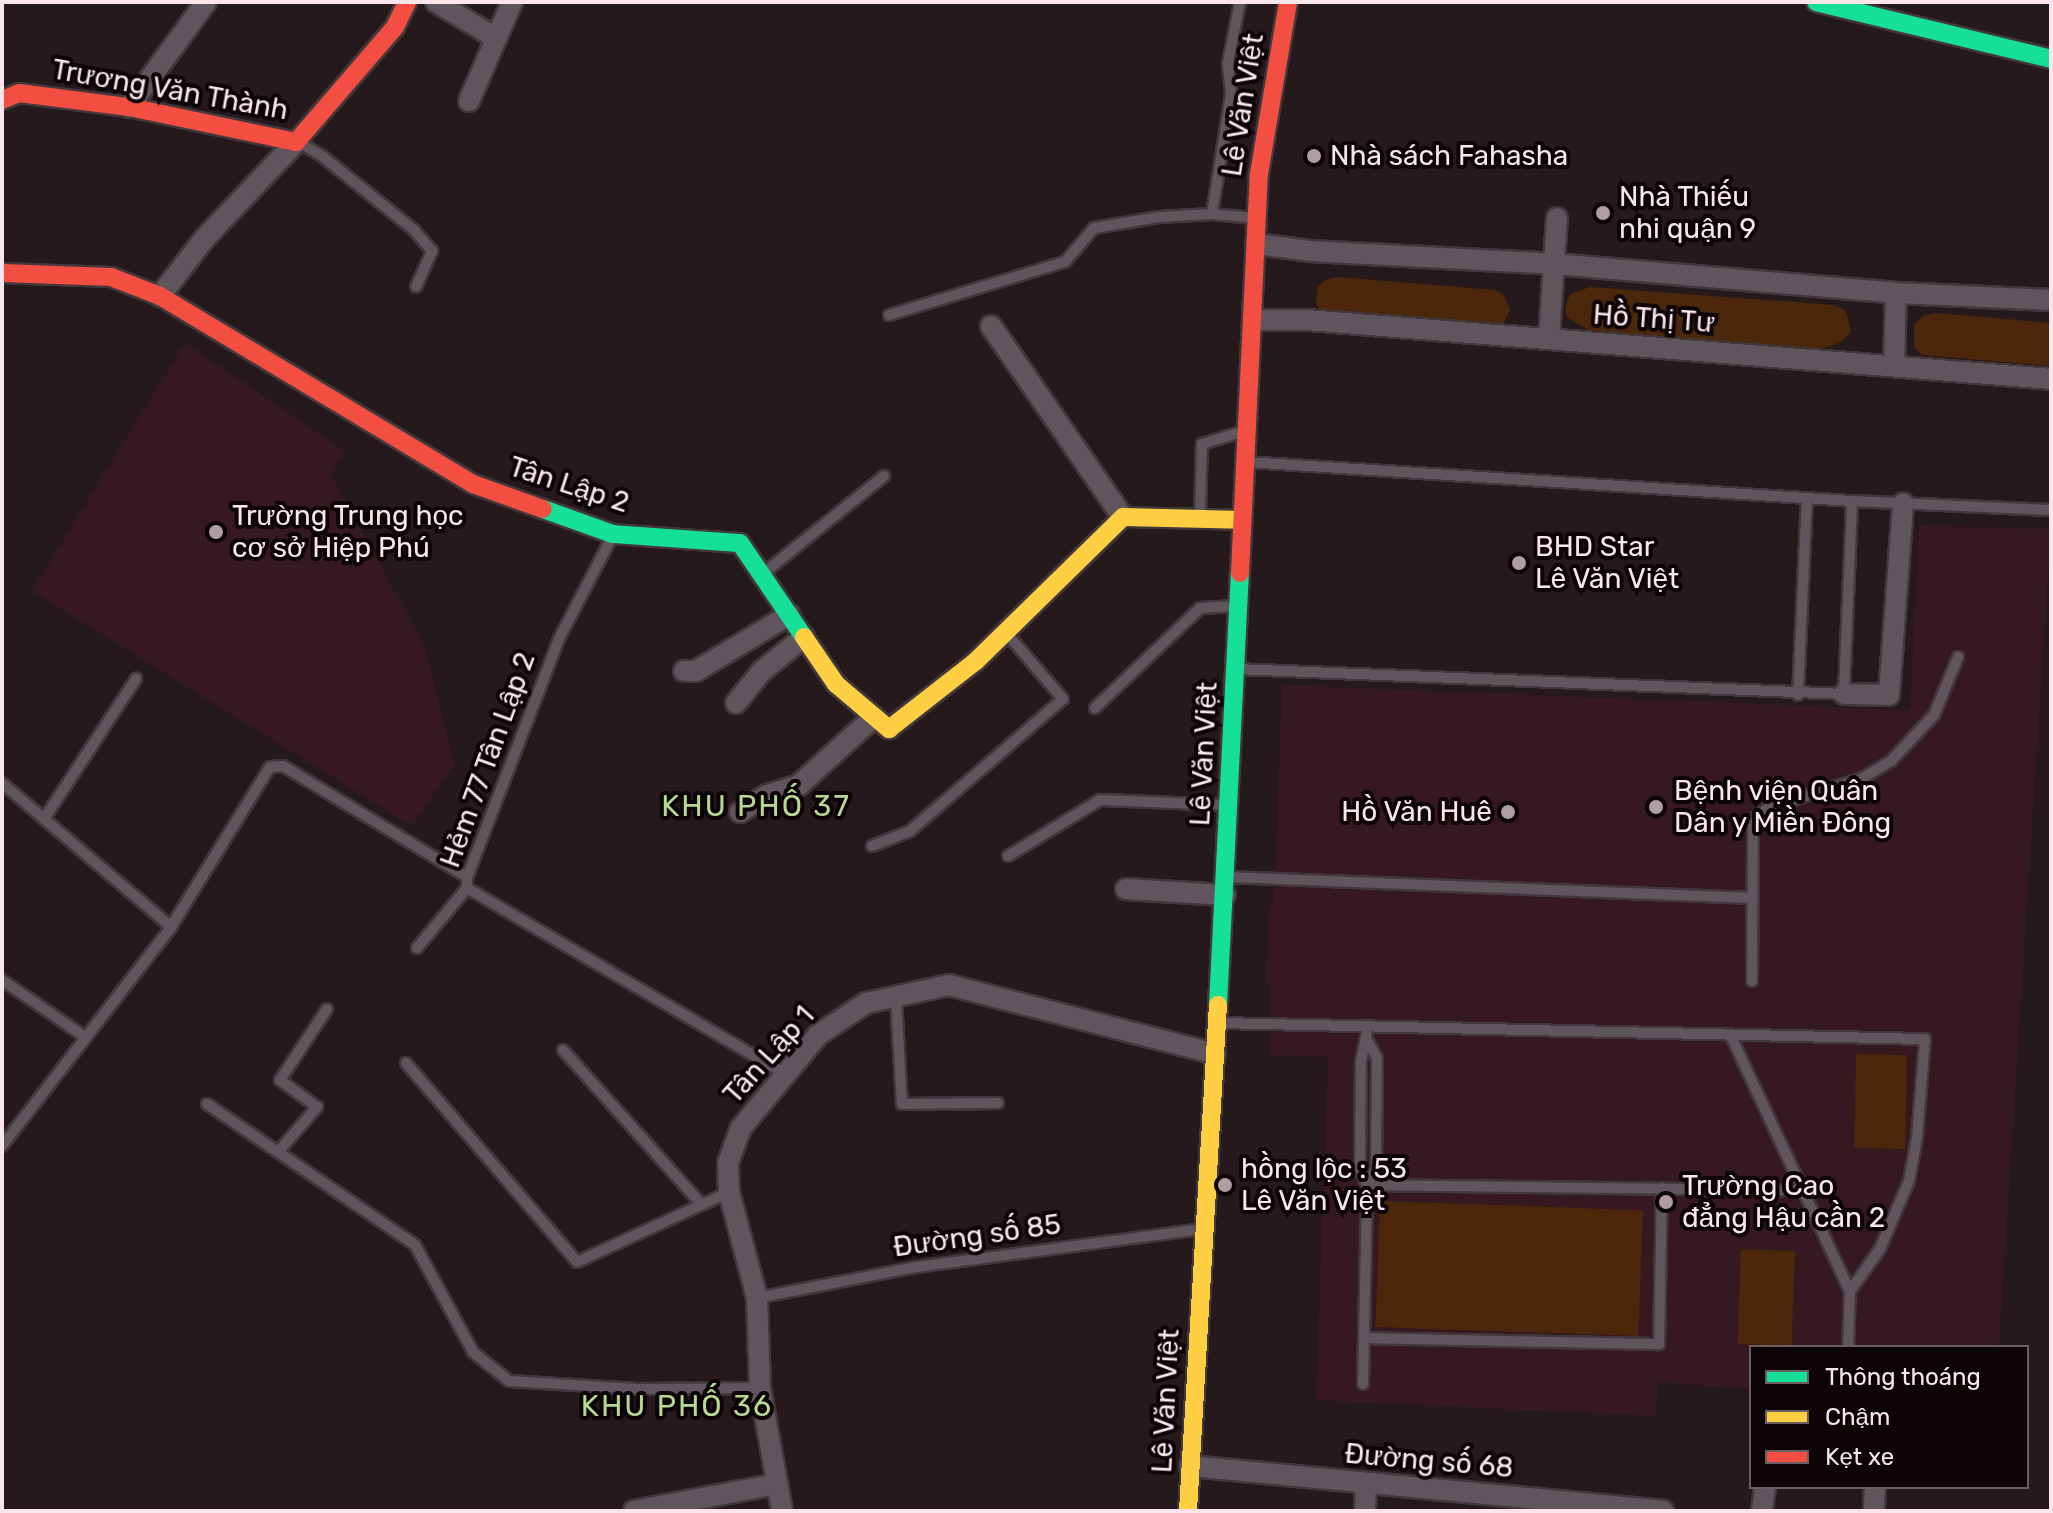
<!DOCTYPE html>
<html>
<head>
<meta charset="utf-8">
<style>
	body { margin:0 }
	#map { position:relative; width:2053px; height:1513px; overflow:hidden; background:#25191c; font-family:Rubik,sans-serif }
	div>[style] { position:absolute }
	.built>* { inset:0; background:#351820 }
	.green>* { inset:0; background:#4b270c; transform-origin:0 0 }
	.roads { filter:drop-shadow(2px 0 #42373a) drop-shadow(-2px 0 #42373a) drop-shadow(0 2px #42373a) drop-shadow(0 -2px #42373a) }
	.lane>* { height:10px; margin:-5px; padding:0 5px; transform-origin:5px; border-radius:5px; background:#61555d }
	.street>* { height:20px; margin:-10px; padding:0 10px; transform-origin:10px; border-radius:10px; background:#61555d }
	.fast>* { height:18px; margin:-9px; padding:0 9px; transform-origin:9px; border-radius:9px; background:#16e098 }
	.slow>* { height:18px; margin:-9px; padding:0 9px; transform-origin:9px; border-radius:9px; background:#ffcf43 }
	.jam>* { height:18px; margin:-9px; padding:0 9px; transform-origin:9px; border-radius:9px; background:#f24e42 }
	.dots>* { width:22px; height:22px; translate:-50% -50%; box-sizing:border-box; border:4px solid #0c0406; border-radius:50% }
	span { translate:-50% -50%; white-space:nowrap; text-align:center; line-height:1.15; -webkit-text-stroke:8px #0c0406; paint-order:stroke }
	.street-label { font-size:28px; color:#f8e6ea }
	.poi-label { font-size:28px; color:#f8e6ea }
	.left { translate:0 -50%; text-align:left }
	.right { translate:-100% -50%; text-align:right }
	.neighbourhood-label { font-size:30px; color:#b6d892; letter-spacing:2px }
	.frame { position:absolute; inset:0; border:4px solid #f8e6ea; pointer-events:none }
	.legend { position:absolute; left:1749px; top:1345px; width:280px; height:144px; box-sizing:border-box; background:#0c0406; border:2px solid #6a5e61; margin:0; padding:10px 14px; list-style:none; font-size:24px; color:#f8e6ea }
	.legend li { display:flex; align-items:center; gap:16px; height:40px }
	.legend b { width:40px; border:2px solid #6a5e61 }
</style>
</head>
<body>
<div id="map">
	<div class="built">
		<i style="clip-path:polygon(185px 343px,345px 451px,331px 474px,426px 649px,455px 764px,412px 826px,32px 591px)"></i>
		<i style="clip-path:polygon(1919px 526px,2051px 529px,1999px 1347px,1751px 1347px,1751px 1389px,1658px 1382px,1656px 1416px,1316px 1400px,1328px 1057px,1269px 1055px,1271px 985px,1266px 984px,1269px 905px,1274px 902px,1282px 685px,1910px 710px)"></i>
	</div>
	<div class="green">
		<i style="clip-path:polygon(1338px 277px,1496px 290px,1504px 295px,1510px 310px,1501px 329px,1319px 312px,1316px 300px,1318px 287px,1325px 280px)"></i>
		<i style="clip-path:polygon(1590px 287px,1834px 305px,1846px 311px,1851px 331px,1842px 342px,1821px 349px,1588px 330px,1567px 317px,1565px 308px,1570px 294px)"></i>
		<i style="clip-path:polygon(1936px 313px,2051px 323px,2051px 366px,1922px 355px,1914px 347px,1914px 325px,1924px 315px)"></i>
		<i style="left:1856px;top:1054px;width:51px;height:94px;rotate:1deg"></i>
		<i style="left:1380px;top:1201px;width:263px;height:126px;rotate:2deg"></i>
		<i style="left:1741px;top:1249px;width:54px;height:95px;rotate:2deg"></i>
	</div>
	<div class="roads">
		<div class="lane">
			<i style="left:298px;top:142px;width:28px;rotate:30deg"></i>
			<i style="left:322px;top:156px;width:118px;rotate:38.8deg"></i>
			<i style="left:414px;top:230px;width:28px;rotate:49deg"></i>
			<i style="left:432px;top:251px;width:39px;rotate:114deg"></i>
			<i style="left:1212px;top:214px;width:121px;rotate:-81deg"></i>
			<i style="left:1231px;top:94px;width:31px;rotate:-96deg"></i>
			<i style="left:1228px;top:63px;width:62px;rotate:-78.9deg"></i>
			<i style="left:889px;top:315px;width:184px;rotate:-16.8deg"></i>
			<i style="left:1065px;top:262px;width:45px;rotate:-49.5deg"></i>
			<i style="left:1094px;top:228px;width:66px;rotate:-9.6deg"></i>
			<i style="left:1159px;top:217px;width:53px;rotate:-3.2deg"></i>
			<i style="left:1212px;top:214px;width:42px;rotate:5.4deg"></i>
			<i style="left:1247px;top:462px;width:606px;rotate:3.69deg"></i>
			<i style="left:1852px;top:501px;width:199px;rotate:2.6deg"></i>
			<i style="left:1200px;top:515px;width:71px;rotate:-88.4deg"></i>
			<i style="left:1202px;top:444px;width:44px;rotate:-17.2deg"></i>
			<i style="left:612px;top:537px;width:115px;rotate:117.5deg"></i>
			<i style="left:559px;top:639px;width:255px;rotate:111.1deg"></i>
			<i style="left:467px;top:877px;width:11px;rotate:90deg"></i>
			<i style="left:467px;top:888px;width:368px;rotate:30.3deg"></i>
			<i style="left:765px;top:572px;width:153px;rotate:-38.9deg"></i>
			<i style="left:1236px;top:669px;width:609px;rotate:2.35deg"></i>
			<i style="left:1844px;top:694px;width:193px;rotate:-87.6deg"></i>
			<i style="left:1798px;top:695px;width:197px;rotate:-87.4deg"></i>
			<i style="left:1095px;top:708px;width:145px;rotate:-43.6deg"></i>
			<i style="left:1200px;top:608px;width:36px;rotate:-3deg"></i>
			<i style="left:2px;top:783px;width:222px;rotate:40.4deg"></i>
			<i style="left:44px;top:819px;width:168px;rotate:-56.7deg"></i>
			<i style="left:872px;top:846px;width:41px;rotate:-21.5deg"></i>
			<i style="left:910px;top:831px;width:202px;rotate:-40.8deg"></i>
			<i style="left:1063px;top:699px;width:86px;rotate:-130.7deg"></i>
			<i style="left:1008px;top:856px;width:108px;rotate:-31.3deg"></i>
			<i style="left:1100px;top:800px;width:127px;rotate:2.3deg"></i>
			<i style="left:1228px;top:877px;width:525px;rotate:2.29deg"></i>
			<i style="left:417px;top:948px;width:78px;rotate:-50.2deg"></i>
			<i style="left:2px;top:980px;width:101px;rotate:34.5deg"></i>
			<i style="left:1752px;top:981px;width:154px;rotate:-89.6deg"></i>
			<i style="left:1753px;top:827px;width:12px;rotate:-70deg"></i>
			<i style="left:1757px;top:816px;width:15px;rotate:-37deg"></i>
			<i style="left:1769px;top:807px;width:96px;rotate:-16.9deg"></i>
			<i style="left:1861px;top:779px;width:35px;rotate:-31deg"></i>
			<i style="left:1891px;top:761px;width:63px;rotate:-46.9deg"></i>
			<i style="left:1934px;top:715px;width:63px;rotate:-67.5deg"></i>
			<i style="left:896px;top:998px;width:106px;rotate:86.8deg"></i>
			<i style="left:902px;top:1104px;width:96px;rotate:-0.6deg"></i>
			<i style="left:1219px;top:1023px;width:706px;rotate:1.3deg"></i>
			<i style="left:1925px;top:1039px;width:99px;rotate:94.6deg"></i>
			<i style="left:1917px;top:1138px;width:44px;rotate:100.5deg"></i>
			<i style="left:1909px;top:1181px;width:74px;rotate:113.1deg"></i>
			<i style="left:1880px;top:1249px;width:52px;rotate:125.5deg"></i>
			<i style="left:1730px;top:1034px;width:284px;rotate:65deg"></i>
			<i style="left:1850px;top:1291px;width:56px;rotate:92deg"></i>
			<i style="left:1367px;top:1040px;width:21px;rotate:61deg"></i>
			<i style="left:1377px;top:1058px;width:111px;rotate:90.5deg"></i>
			<i style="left:1376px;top:1169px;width:18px;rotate:119deg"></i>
			<i style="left:563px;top:1050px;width:207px;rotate:48.1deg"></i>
			<i style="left:406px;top:1063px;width:262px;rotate:49.3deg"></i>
			<i style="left:577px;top:1262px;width:167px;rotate:-24.7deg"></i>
			<i style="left:207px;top:1104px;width:251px;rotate:34.1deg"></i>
			<i style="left:415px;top:1245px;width:122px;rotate:61.5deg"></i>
			<i style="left:473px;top:1352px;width:46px;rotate:38.9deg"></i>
			<i style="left:509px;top:1381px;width:129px;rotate:3.5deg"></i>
			<i style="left:638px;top:1389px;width:122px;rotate:-0.5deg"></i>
			<i style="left:2px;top:1146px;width:277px;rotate:-52.3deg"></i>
			<i style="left:171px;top:927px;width:188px;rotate:-58.3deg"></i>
			<i style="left:270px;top:767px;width:13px;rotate:-4deg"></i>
			<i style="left:283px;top:766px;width:215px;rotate:31.1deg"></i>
			<i style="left:278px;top:1152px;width:60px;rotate:-49.1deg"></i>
			<i style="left:317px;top:1107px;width:46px;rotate:-143.9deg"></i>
			<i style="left:280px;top:1080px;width:85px;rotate:-56.5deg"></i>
			<i style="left:1367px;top:1185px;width:436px;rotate:0.7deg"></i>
			<i style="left:757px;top:1298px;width:163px;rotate:-11deg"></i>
			<i style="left:917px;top:1267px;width:289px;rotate:-7.6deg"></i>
			<i style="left:1364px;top:1338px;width:295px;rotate:1.2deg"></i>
			<i style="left:1659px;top:1344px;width:156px;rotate:-88.9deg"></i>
			<i style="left:1363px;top:1384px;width:199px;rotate:-88.8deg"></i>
			<i style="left:1367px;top:1185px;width:17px;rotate:-114deg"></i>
			<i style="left:1360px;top:1169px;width:107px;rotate:-89.5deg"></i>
			<i style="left:1361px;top:1062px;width:37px;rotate:-79deg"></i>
		</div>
		<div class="street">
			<i style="left:436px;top:2px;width:70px;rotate:31deg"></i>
			<i style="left:469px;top:101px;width:108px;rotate:-66.5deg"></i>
			<i style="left:129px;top:107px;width:130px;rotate:-53.7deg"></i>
			<i style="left:1256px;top:244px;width:54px;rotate:7.4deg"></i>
			<i style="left:1310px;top:251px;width:244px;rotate:3deg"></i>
			<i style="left:1554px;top:264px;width:343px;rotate:4.8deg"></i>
			<i style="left:1896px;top:293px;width:155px;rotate:2.6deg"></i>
			<i style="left:160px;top:296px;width:73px;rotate:-52.2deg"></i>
			<i style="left:205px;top:238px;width:132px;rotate:-46.5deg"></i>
			<i style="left:1253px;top:320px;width:54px"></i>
			<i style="left:1307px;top:320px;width:746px;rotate:4.53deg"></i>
			<i style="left:991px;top:326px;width:232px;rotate:55.4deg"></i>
			<i style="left:1549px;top:338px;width:120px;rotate:-86.2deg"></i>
			<i style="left:1894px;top:365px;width:72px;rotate:-88.4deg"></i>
			<i style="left:684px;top:671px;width:12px"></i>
			<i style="left:696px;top:671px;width:109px;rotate:-31.1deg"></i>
			<i style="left:1844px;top:694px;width:45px;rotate:1.3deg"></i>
			<i style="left:1889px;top:695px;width:192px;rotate:-85.8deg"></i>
			<i style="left:736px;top:703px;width:41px;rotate:-50.9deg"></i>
			<i style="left:762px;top:671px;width:54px;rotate:-39deg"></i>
			<i style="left:740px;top:812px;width:32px;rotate:-32deg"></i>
			<i style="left:767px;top:795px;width:34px;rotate:-17deg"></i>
			<i style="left:799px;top:785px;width:101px;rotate:-42.2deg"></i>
			<i style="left:1126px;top:889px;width:99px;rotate:3.5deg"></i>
			<i style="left:1190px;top:1466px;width:475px;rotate:5.4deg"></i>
			<i style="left:634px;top:1511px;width:146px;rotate:-10.7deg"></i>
			<i style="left:782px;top:1511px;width:125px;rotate:-100.1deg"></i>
			<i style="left:760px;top:1388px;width:90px;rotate:-91.9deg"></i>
			<i style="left:757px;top:1298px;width:110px;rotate:-104.8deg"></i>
			<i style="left:729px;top:1192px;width:29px;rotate:-92deg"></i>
			<i style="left:728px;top:1163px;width:37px;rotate:-70deg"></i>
			<i style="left:741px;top:1128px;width:121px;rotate:-50.4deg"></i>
			<i style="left:818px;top:1035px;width:58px;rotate:-33.7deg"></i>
			<i style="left:866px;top:1003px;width:85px;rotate:-12.2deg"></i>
			<i style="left:949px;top:985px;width:275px;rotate:14.5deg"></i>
			<i style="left:1365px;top:1511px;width:28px;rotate:-88deg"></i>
			<i style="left:1762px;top:1511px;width:24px;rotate:-83deg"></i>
			<i style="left:1874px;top:1511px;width:24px;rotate:-88deg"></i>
		</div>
		<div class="fast">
			<i style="left:1816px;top:2px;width:242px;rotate:13.6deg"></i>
			<i style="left:543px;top:509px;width:74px;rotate:19.7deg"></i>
			<i style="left:613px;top:534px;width:127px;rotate:4.1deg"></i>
			<i style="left:740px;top:543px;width:114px;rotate:55.8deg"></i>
			<i style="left:1218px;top:1005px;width:433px;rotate:-87.1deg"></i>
		</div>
		<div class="slow">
			<i style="left:804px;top:637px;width:57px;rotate:55.8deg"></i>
			<i style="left:836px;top:684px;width:70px;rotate:40.3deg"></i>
			<i style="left:889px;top:729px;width:110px;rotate:-38deg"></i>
			<i style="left:976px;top:661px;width:206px;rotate:-44.4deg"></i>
			<i style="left:1123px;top:517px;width:119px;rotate:1.4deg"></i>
			<i style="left:1188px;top:1511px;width:507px;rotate:-86.61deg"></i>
		</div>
		<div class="jam">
			<i style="left:2px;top:100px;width:18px;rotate:-22deg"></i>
			<i style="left:19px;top:93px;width:111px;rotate:7.3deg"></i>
			<i style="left:129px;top:107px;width:171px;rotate:11.8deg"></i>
			<i style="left:296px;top:142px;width:152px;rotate:-49.3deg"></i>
			<i style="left:395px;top:27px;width:28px;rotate:-64deg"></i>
			<i style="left:2px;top:273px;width:109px;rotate:2.1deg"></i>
			<i style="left:111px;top:277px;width:53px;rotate:21.2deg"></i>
			<i style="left:160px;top:296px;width:365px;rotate:31deg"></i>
			<i style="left:473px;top:484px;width:74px;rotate:19.7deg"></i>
			<i style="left:1240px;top:573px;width:399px;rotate:-87.3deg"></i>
			<i style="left:1259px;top:174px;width:174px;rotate:-80.4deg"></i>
		</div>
	</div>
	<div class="dots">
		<i style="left:1314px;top:156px;background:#ae9ea2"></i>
		<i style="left:1603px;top:213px;background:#ae9ea2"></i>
		<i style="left:216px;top:532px;background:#ae9ea2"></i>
		<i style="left:1519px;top:563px;background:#ae9ea2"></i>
		<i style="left:1656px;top:807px;background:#ae9ea2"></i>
		<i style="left:1508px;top:812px;background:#ae9ea2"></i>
		<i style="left:1225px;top:1185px;background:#ae9ea2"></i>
		<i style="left:1666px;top:1202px;background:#ae9ea2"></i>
	</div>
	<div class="street-label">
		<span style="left:170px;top:90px;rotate:10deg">Trương Văn Thành</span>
		<span style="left:1243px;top:105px;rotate:-81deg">Lê Văn Việt</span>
		<span style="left:1654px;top:319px;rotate:4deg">Hồ Thị Tư</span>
		<span style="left:569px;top:485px;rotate:18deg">Tân Lập 2</span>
		<span style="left:1204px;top:754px;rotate:-87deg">Lê Văn Việt</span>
		<span style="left:488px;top:760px;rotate:-70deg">Hẻm 77 Tân Lập 2</span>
		<span style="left:769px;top:1055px;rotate:-48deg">Tân Lập 1</span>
		<span style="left:977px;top:1236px;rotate:-8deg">Đường số 85</span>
		<span style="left:1166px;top:1401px;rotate:-87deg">Lê Văn Việt</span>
		<span style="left:1429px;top:1461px;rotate:5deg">Đường số 68</span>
	</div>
	<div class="poi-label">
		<span class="left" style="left:1330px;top:156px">Nhà sách Fahasha</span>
		<span class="left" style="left:1619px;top:213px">Nhà Thiếu<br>nhi quận 9</span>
		<span class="left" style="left:232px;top:532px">Trường Trung học<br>cơ sở Hiệp Phú</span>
		<span class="left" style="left:1535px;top:563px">BHD Star<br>Lê Văn Việt</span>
		<span class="left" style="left:1674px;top:807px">Bệnh viện Quân<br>Dân y Miền Đông</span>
		<span class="right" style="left:1492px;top:812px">Hồ Văn Huê</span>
		<span class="left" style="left:1241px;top:1185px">hồng lộc : 53<br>Lê Văn Việt</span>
		<span class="left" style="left:1682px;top:1202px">Trường Cao<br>đẳng Hậu cần 2</span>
	</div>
	<div class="neighbourhood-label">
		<span style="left:756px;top:806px">KHU PHỐ 37</span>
		<span style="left:677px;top:1406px">KHU PHỐ 36</span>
	</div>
	<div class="frame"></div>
	<ul class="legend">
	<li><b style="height:10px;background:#16e098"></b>Thông thoáng</li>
	<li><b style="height:10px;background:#ffcf43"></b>Chậm</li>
	<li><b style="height:10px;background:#f24e42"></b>Kẹt xe</li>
	</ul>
</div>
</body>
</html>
